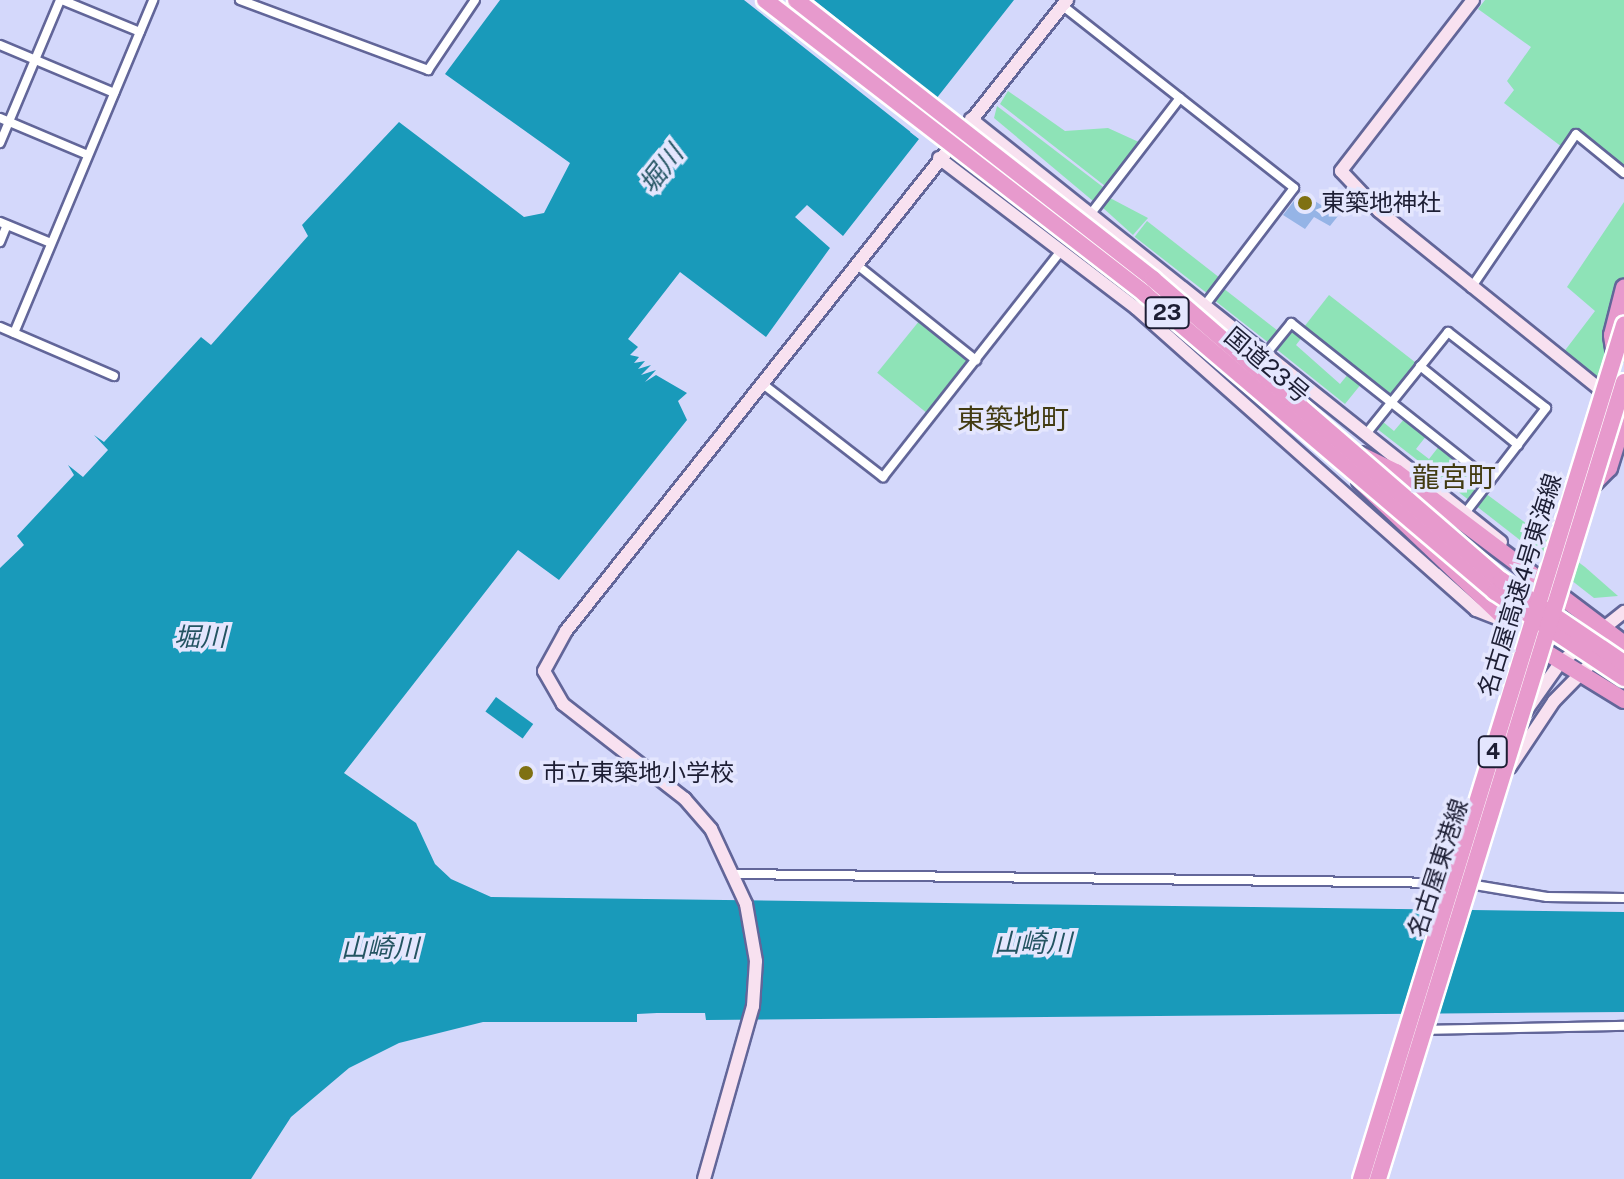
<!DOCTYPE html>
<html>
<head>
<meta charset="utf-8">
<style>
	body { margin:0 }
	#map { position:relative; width:1624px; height:1179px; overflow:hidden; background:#d4d8fb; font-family:"Public Sans","Noto Sans JP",sans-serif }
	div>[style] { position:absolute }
	.green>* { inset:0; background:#8ee3b7; transform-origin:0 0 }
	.water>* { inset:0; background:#199aba; transform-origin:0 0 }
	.pier>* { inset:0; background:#d4d8fb }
	.building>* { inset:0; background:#95b4e6 }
	.roads { filter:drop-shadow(2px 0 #626699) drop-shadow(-2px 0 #626699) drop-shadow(0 2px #626699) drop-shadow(0 -2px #626699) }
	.street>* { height:8px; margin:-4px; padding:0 4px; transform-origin:4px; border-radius:4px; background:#fff }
	.secondary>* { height:12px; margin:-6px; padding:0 6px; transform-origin:6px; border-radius:6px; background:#f8e1f0 }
	.highway>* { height:16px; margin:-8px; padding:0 8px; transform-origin:8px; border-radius:8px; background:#e79acd }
	.bridges { filter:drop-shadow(2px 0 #fff) drop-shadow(-2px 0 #fff) drop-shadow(0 2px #fff) drop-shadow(0 -2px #fff) }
	.highway-bridge>* { height:16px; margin:-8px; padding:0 8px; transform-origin:8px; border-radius:8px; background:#e79acd }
	.dots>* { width:22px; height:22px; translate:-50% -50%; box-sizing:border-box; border:4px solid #e4e6fe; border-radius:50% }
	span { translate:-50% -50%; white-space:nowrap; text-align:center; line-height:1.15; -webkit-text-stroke:7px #e4e6fe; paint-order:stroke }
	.shield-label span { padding:2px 6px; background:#e4e6fe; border:2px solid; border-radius:6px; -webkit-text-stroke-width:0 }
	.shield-label { font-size:22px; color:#1d1e34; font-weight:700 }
	.poi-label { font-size:24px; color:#1d1e34 }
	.left { translate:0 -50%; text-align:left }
	.street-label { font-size:24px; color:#1d1e34 }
	.water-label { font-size:26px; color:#245462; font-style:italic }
	.quarter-label { font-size:28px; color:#423b11 }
</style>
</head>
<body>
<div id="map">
	<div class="green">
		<i style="clip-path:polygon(1485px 0,1624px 0,1624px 172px,1575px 132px,1562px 147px,1504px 103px,1514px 90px,1507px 81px,1531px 47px,1478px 9px)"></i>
		<i style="clip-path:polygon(1008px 91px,1065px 131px,1108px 128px,1141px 143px,1105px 186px,1000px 104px)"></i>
		<i style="clip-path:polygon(997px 106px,1103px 187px,1093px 201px,994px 118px)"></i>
		<i style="clip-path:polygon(1110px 198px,1148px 218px,1133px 235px,1102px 207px)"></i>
		<i style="clip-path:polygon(1624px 202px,1624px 362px,1604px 387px,1563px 353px,1595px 311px,1567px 287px)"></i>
		<i style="left:1147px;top:221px;width:93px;height:20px;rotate:38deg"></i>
		<i style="left:1223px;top:288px;width:70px;height:15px;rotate:38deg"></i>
		<i style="left:1329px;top:295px;width:111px;height:40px;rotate:38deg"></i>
		<i style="left:920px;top:320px;width:65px;height:68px;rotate:39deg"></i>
		<i style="clip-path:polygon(1294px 329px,1303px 336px,1296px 345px,1340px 384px,1349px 373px,1362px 383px,1345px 404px,1275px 348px)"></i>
		<i style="clip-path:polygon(1405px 418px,1427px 435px,1416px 449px,1429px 459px,1440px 445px,1483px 479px,1470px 501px,1376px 428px,1382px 421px,1394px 431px)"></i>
		<i style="clip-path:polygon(1485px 493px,1585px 567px,1618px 596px,1594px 598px,1475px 505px)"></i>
	</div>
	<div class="water">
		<i style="clip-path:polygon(500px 0,1014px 0,910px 132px,919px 139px,843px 236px,807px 205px,795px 217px,830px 248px,766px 337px,680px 272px,628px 339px,638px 347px,630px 355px,639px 357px,634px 363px,645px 361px,638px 369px,651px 365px,641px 375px,656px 370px,645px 382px,656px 375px,687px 393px,678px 401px,687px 420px,559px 580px,518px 550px,344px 773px,416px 823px,435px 864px,451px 879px,491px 897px,1624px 912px,1624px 1012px,706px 1020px,705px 1013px,657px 1013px,637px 1014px,637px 1022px,483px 1022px,399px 1043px,349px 1068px,291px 1117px,251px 1179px,0 1179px,0 568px,24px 545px,17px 536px,74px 475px,68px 465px,83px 477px,108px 450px,94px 435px,104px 442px,201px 337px,211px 345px,308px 236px,302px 225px,399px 122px,524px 217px,544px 213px,570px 163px,445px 74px)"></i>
		<i style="left:496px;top:697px;width:46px;height:18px;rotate:36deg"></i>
	</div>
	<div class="pier">
		<i style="clip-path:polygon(744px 0,814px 0,940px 100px,915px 132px,922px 141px)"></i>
	</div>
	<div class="building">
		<i style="clip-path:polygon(1301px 192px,1338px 216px,1330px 226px,1314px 217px,1305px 229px,1283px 215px)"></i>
	</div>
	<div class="roads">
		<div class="street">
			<i style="left:62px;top:0;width:84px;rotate:22.3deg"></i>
			<i style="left:240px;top:0;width:201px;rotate:20.4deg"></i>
			<i style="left:428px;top:70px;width:84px;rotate:-56.1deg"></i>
			<i style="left:1063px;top:6px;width:294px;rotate:38.2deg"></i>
			<i style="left:1294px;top:188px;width:148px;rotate:127.3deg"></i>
			<i style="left:0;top:45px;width:124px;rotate:22.8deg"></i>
			<i style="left:0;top:118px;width:95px;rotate:22.8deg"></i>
			<i style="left:0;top:143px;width:155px;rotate:-67.2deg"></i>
			<i style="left:1089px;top:216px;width:149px;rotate:-52.4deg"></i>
			<i style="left:0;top:222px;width:55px;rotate:22.4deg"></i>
			<i style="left:0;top:242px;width:18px;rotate:-68deg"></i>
			<i style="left:856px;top:264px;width:154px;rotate:38.7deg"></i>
			<i style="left:1471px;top:288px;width:186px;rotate:-55.7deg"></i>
			<i style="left:1576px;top:134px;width:62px;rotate:39.1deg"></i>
			<i style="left:0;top:327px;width:124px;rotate:23.3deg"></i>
			<i style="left:14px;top:333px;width:361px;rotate:-67.3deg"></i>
			<i style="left:1266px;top:354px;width:40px;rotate:-51deg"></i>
			<i style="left:1291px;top:323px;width:254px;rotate:38.4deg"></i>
			<i style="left:1420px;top:366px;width:126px;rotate:38.9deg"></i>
			<i style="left:763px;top:384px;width:152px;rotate:37.8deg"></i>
			<i style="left:883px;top:477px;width:288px;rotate:-51.8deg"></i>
			<i style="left:1366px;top:434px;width:131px;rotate:-51.2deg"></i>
			<i style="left:1448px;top:332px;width:124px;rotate:37.8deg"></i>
			<i style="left:1546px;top:408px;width:133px;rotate:127.6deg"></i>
			<i style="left:735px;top:874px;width:719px;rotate:0.72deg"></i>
			<i style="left:1469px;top:884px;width:79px;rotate:9.5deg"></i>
			<i style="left:1547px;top:897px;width:77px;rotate:0.7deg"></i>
			<i style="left:1425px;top:1030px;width:199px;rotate:-1.2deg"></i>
		</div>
		<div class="secondary">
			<i style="left:1473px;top:0;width:216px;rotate:127.7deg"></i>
			<i style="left:1341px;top:171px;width:55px;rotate:46.5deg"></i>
			<i style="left:1379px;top:211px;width:315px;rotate:38.9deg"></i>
			<i style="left:971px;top:119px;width:678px;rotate:38.59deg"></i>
			<i style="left:939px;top:158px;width:248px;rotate:37.3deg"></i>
			<i style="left:1136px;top:308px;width:455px;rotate:41.6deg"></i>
			<i style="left:1476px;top:610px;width:31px;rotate:21deg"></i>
			<i style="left:1526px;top:711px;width:59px;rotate:-54.7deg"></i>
			<i style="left:1560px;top:663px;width:82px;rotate:-38.6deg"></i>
			<i style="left:1510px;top:767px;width:79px;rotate:-56.3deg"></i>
			<i style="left:1554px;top:701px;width:66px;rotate:-45.6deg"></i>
			<i style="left:704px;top:1179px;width:180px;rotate:-74.2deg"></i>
			<i style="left:753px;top:1006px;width:45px;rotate:-86.2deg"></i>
			<i style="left:756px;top:961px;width:58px;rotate:-100deg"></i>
			<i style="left:746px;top:904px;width:83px;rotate:-115deg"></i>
			<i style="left:711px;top:829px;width:40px;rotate:-131deg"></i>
			<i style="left:685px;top:799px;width:155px;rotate:-142.1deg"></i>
			<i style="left:563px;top:704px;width:38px;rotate:-120deg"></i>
			<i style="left:544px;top:671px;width:46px;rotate:-61.2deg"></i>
			<i style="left:566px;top:631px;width:806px;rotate:-51.55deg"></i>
		</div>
		<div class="highway">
			<i style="left:1615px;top:355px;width:20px;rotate:-99deg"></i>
			<i style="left:1612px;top:335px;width:49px;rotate:-75.7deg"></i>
			<i style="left:1361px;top:455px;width:39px;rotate:26deg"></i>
			<i style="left:1396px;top:472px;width:286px;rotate:37deg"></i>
			<i style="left:1360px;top:481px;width:236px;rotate:43.5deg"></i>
			<i style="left:1531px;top:643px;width:109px;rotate:31.5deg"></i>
			<i style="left:1594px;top:483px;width:21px;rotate:-45deg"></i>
			<i style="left:1609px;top:468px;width:50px;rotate:-72.6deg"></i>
		</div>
	</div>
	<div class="bridges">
		<div class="highway-bridge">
			<i style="left:765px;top:0;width:480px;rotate:37.7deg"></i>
			<i style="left:1145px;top:294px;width:460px;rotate:40.4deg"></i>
			<i style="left:1495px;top:592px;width:155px;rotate:33.7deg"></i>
			<i style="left:796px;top:0;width:453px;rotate:38deg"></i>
			<i style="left:1153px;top:279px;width:460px;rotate:40.9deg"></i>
			<i style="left:1501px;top:580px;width:148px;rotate:34deg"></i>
			<i style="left:1361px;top:1179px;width:894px;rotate:-72.88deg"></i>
			<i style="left:1378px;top:1179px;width:834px;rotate:-72.85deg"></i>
		</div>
	</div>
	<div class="dots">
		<i style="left:1305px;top:203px;background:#7f7112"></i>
		<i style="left:526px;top:773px;background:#7f7112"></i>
	</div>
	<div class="shield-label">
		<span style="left:1167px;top:313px">23</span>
		<span style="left:1493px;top:752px">4</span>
	</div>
	<div class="poi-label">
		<span class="left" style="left:1321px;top:203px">東築地神社</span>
		<span class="left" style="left:542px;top:773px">市立東築地小学校</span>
	</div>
	<div class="street-label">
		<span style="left:1267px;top:365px;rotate:40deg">国道23号</span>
		<span style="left:1520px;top:585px;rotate:-73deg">名古屋高速4号東海線</span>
		<span style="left:1438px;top:868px;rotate:-72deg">名古屋東港線</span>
	</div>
	<div class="water-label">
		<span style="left:661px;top:169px;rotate:-52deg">堀川</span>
		<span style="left:200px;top:637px">堀川</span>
		<span style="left:1033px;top:943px">山崎川</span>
		<span style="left:380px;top:948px">山崎川</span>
	</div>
	<div class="quarter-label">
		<span style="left:1013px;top:419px">東築地町</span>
		<span style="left:1454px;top:477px">龍宮町</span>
	</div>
</div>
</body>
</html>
